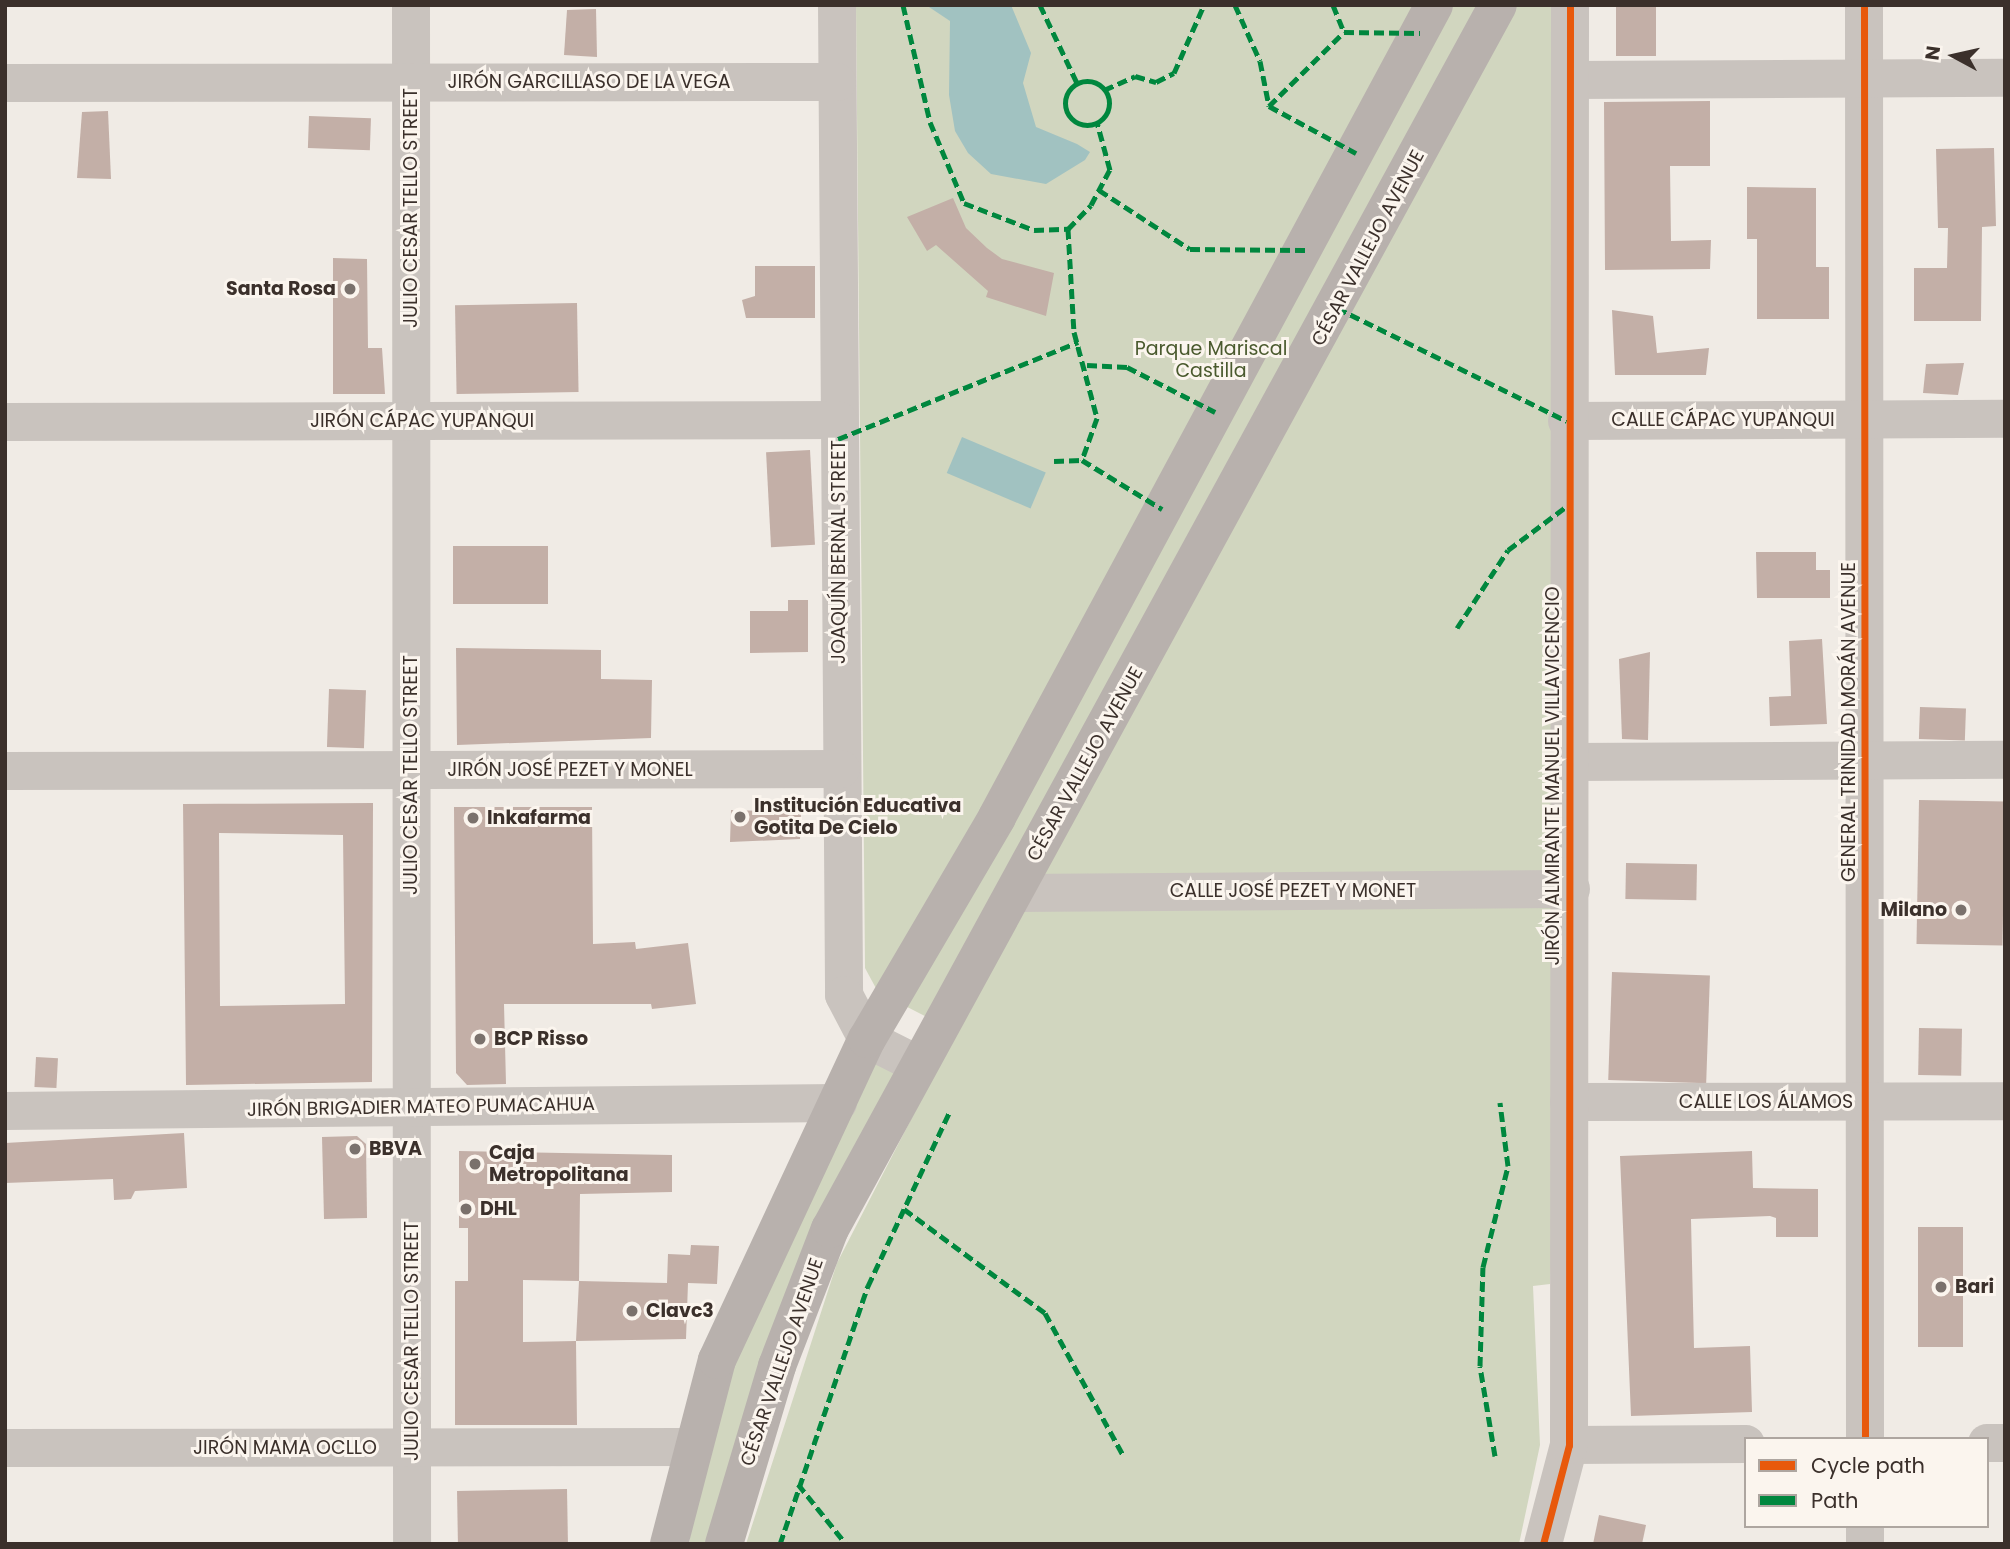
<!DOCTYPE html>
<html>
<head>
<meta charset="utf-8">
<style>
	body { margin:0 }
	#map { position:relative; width:2010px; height:1549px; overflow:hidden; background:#f0ebe5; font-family:Poppins,sans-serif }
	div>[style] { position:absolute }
	.green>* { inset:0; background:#d1d6bf }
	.water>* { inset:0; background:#a1c2c1; transform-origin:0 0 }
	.building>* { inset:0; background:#c3afa7; transform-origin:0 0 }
	.minor>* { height:38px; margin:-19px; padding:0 19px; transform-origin:19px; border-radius:19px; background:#c9c3be }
	.major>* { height:38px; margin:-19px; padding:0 19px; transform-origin:19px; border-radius:19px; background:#b8b1ad }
	.quiet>* { height:5px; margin-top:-2.5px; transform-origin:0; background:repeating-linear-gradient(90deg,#00873e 0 10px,transparent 0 15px) }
	.quiet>.ring { margin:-2.5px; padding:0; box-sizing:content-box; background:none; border:5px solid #00873e; border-radius:50% }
	.cycleway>* { height:7px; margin:-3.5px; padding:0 3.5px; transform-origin:3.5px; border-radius:3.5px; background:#e8590c }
	.dots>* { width:19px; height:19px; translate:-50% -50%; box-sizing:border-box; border:4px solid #fbf5ee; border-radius:50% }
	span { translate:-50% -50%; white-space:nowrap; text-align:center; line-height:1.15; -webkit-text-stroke:6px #fbf5ee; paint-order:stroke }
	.street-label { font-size:19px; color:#3b302b }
	.poi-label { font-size:19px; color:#3b302b; font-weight:700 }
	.right { translate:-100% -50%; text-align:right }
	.left { translate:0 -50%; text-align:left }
	.park-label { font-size:19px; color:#4a5a2e }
	.frame { position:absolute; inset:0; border:7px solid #3b302b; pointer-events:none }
	.legend { position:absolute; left:1744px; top:1437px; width:245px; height:91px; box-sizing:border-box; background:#fbf5ee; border:2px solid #aea6a0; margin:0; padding:9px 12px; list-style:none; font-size:21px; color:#3b302b }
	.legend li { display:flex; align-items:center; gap:14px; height:35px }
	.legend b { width:35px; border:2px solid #aea6a0 }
	.north { position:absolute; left:1919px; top:21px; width:70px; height:70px; -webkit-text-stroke:5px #fbf5ee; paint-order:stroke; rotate:278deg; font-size:19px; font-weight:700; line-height:28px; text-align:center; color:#3b302b }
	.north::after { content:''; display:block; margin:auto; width:24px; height:32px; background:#3b302b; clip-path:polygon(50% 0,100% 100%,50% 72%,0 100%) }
</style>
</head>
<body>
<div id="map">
	<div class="green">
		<i style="clip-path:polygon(856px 5px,1568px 5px,1561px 1098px,1550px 1284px,1533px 1286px,1540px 1445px,1519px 1544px,746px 1544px,837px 1263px,956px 1032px,878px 992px,865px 968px)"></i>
		<i style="clip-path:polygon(875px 1063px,895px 1068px,894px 1076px,709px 1544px,689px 1544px,701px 1460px,757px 1294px)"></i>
	</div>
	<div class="water">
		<i style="clip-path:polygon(926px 5px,1011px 5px,1031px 53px,1023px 83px,1036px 127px,1077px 144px,1090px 152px,1085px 160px,1046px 184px,991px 174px,968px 153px,955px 131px,949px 95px,950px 21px)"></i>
		<i style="left:962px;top:437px;width:91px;height:39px;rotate:23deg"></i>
	</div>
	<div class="building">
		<i style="left:1616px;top:5px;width:40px;height:51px"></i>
		<i style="clip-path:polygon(596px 9px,597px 57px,564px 55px,567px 10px)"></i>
		<i style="clip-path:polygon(1710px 101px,1710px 166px,1670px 166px,1671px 241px,1711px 240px,1710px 269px,1605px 270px,1604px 102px)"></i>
		<i style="clip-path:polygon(108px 111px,111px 179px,77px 178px,82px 112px)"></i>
		<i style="left:309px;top:116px;width:62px;height:32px;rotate:2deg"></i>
		<i style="clip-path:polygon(1994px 148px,1996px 226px,1982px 227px,1981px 321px,1914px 321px,1914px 268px,1947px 268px,1948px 228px,1938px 228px,1936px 149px)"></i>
		<i style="clip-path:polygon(1747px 187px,1816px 188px,1816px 267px,1829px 267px,1829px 319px,1757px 319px,1757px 239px,1747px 239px)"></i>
		<i style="clip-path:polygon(953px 198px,966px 228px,987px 248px,1002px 259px,1054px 273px,1046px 316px,986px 297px,988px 291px,936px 245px,927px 251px,907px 217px)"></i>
		<i style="clip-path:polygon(333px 258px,367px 259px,368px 348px,382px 348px,385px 394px,333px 394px)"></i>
		<i style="clip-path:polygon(755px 266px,815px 266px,815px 318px,746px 318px,742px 300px,755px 296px)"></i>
		<i style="left:577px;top:303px;width:89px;height:122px;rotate:89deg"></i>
		<i style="clip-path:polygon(1612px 310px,1653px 316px,1657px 353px,1709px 348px,1706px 375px,1615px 375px)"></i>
		<i style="clip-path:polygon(1964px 363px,1958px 395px,1923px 393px,1926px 364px)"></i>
		<i style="left:810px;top:450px;width:95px;height:44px;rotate:87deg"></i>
		<i style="left:548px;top:546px;width:58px;height:95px;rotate:90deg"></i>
		<i style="clip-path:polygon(1756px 552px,1816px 552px,1816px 570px,1830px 570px,1830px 598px,1757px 598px)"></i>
		<i style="clip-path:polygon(788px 600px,808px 600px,808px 652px,750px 653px,750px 611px,788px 611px)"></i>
		<i style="clip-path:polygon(1822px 639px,1827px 724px,1770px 726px,1769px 697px,1791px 696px,1789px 641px)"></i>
		<i style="clip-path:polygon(456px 648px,601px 650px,601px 679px,652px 680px,651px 738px,457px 745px)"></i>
		<i style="clip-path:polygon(1650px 652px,1648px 740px,1622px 739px,1619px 659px)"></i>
		<i style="left:329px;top:689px;width:37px;height:58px;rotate:2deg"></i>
		<i style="left:1920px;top:707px;width:46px;height:32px;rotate:2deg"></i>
		<i style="left:1919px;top:800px;width:86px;height:144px;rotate:1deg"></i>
		<i style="clip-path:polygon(evenodd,373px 803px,372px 1082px,186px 1085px,183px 804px,373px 803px,219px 833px,343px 835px,345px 1004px,220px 1006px,219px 833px)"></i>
		<i style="clip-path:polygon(454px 807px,592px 807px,593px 944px,635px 942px,636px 949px,688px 943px,696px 1004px,652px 1009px,651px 1004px,504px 1004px,506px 1084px,467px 1085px,456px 1073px)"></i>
		<i style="clip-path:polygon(731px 810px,801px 812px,800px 839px,730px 842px)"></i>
		<i style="left:1626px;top:863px;width:71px;height:36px;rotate:1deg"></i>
		<i style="left:1612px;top:972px;width:98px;height:108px;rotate:2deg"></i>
		<i style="left:1919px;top:1028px;width:43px;height:47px;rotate:1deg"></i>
		<i style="left:36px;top:1057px;width:22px;height:30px;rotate:3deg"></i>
		<i style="clip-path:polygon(184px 1133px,187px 1188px,135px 1191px,131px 1199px,114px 1200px,113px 1179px,5px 1183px,5px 1143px)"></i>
		<i style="clip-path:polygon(357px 1136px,366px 1144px,367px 1218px,324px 1219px,322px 1137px)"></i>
		<i style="clip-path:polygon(459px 1151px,672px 1155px,672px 1192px,580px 1194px,579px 1281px,523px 1280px,523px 1342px,576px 1341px,577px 1425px,455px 1425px,455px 1281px,468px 1281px,468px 1228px,459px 1228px)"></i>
		<i style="clip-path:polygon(1752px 1151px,1753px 1188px,1818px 1189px,1818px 1237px,1776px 1237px,1776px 1218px,1770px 1216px,1691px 1219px,1694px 1348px,1750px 1346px,1752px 1412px,1631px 1416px,1620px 1156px)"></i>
		<i style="left:1918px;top:1227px;width:45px;height:120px"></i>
		<i style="clip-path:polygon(691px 1245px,719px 1246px,717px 1284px,688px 1283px,686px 1339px,576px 1341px,579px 1281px,667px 1283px,668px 1254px,690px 1255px)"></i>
		<i style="left:567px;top:1489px;width:55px;height:110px;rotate:89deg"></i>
		<i style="clip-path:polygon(1599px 1515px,1646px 1525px,1642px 1544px,1593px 1544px)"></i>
	</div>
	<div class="minor">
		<i style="left:411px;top:5px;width:1539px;rotate:89.96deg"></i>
		<i style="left:837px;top:5px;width:990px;rotate:89.59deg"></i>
		<i style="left:844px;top:995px;width:50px;rotate:62.4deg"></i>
		<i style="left:867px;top:1039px;width:54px;rotate:26.6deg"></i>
		<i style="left:1864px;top:5px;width:1434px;rotate:89.96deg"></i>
		<i style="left:1571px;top:80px;width:434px;rotate:-0.3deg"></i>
		<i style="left:5px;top:83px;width:832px;rotate:-0.07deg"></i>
		<i style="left:1567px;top:421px;width:438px;rotate:-0.3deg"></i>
		<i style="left:5px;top:422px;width:833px;rotate:-0.14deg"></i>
		<i style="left:1570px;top:762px;width:435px;rotate:-0.3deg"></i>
		<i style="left:5px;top:771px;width:836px;rotate:-0.14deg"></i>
		<i style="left:1014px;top:893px;width:557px;rotate:-0.41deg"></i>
		<i style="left:1569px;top:1102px;width:436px;rotate:-0.1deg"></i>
		<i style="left:5px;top:1111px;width:833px;rotate:-0.55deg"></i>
		<i style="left:1987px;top:1443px;width:18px"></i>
		<i style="left:1569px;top:1445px;width:177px;rotate:-0.3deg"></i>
		<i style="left:5px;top:1448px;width:685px;rotate:-0.08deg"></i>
		<i style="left:1865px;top:1526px;width:18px;rotate:90deg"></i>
		<i style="left:1543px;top:1544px;width:102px;rotate:-75.3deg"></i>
		<i style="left:1569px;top:1445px;width:1440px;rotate:-89.96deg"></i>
	</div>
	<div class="major">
		<i style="left:669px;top:1544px;width:190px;rotate:-75.4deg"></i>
		<i style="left:717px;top:1360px;width:354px;rotate:-65deg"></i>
		<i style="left:867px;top:1039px;width:257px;rotate:-59.6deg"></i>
		<i style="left:997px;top:817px;width:922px;rotate:-61.71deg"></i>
		<i style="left:724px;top:1544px;width:186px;rotate:-73.4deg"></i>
		<i style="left:777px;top:1366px;width:147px;rotate:-68.9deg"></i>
		<i style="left:830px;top:1229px;width:1394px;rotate:-61.38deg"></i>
	</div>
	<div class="quiet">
		<i style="left:903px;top:5px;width:120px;rotate:77deg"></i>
		<i style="left:930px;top:122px;width:88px;rotate:67.2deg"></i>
		<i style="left:964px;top:203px;width:75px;rotate:21.1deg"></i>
		<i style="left:1034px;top:230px;width:34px;rotate:-2deg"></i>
		<i style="left:1068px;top:229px;width:33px;rotate:-46deg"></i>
		<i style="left:1091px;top:205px;width:40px;rotate:-62deg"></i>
		<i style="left:1110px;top:170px;width:50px;rotate:-105.2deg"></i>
		<i style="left:1040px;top:5px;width:86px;rotate:64.6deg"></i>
		<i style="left:1235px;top:5px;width:61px;rotate:65.9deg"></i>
		<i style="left:1260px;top:61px;width:46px;rotate:78.7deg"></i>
		<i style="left:1269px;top:106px;width:99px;rotate:28.4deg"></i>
		<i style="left:1333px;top:5px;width:29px;rotate:68deg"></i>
		<i style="left:1344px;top:32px;width:76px;rotate:0.8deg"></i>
		<i class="ring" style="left:1065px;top:81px;width:39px;height:39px"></i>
		<i style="left:1104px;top:90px;width:34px;rotate:-24deg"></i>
		<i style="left:1135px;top:76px;width:22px;rotate:16deg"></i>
		<i style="left:1156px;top:82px;width:20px;rotate:-27deg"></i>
		<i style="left:1174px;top:73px;width:74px;rotate:-66.2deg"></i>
		<i style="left:1269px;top:106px;width:105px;rotate:-44.6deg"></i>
		<i style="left:1099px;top:190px;width:108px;rotate:33deg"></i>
		<i style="left:1190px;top:249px;width:115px;rotate:0.5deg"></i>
		<i style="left:1068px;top:229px;width:103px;rotate:86.7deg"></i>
		<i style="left:1074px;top:332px;width:89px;rotate:75deg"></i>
		<i style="left:1097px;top:418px;width:45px;rotate:109.7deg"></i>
		<i style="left:1337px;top:308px;width:256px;rotate:26.2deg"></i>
		<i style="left:1087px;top:365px;width:40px;rotate:2.9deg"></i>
		<i style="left:1127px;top:367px;width:99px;rotate:27.1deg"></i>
		<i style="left:838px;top:439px;width:259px;rotate:-22deg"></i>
		<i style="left:1054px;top:461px;width:28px;rotate:-2deg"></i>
		<i style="left:1082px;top:460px;width:94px;rotate:31.5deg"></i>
		<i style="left:1457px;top:628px;width:93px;rotate:-56.8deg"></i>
		<i style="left:1508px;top:550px;width:74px;rotate:-36.7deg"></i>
		<i style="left:904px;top:1209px;width:175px;rotate:36.4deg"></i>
		<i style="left:1045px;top:1313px;width:162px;rotate:61.2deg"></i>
		<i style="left:1495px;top:1456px;width:91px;rotate:-99.5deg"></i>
		<i style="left:1480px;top:1366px;width:99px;rotate:-88.3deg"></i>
		<i style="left:1483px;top:1267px;width:104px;rotate:-76.1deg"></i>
		<i style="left:1508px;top:1166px;width:64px;rotate:-97.2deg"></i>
		<i style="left:798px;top:1484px;width:77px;rotate:51.3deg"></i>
		<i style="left:780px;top:1544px;width:273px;rotate:-71.2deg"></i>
		<i style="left:868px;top:1286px;width:193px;rotate:-64.9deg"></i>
	</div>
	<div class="cycleway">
		<i style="left:1864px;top:5px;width:1434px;rotate:89.96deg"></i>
		<i style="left:1543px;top:1544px;width:102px;rotate:-75.3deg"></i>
		<i style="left:1569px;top:1445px;width:1440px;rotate:-89.96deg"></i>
	</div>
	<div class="dots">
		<i style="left:350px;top:289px;background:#7a716c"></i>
		<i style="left:740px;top:817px;background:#7a716c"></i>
		<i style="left:473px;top:818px;background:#7a716c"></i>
		<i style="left:1961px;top:910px;background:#7a716c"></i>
		<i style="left:480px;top:1039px;background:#7a716c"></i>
		<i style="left:355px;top:1149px;background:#7a716c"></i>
		<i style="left:475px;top:1164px;background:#7a716c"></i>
		<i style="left:466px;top:1209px;background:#7a716c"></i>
		<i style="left:1941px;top:1287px;background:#7a716c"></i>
		<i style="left:632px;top:1311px;background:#7a716c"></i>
	</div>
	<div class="street-label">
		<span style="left:589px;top:82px">JIRÓN GARCILLASO DE LA VEGA</span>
		<span style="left:411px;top:208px;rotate:-90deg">JULIO CESAR TELLO STREET</span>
		<span style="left:1368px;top:248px;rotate:-62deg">CÉSAR VALLEJO AVENUE</span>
		<span style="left:1723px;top:420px">CALLE CÁPAC YUPANQUI</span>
		<span style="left:422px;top:421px">JIRÓN CÁPAC YUPANQUI</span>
		<span style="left:839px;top:552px;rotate:-90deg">JOAQUÍN BERNAL STREET</span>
		<span style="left:1849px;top:722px;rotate:-90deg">GENERAL TRINIDAD MORÁN AVENUE</span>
		<span style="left:1085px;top:764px;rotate:-61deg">CÉSAR VALLEJO AVENUE</span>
		<span style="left:570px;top:770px">JIRÓN JOSÉ PEZET Y MONEL</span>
		<span style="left:411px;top:775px;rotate:-90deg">JULIO CESAR TELLO STREET</span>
		<span style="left:1553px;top:776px;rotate:-90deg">JIRÓN ALMIRANTE MANUEL VILLAVICENCIO</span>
		<span style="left:1293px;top:891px">CALLE JOSÉ PEZET Y MONET</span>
		<span style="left:1766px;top:1102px">CALLE LOS ÁLAMOS</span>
		<span style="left:421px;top:1107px;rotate:-1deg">JIRÓN BRIGADIER MATEO PUMACAHUA</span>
		<span style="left:412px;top:1341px;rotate:-90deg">JULIO CESAR TELLO STREET</span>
		<span style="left:782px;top:1362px;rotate:-71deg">CÉSAR VALLEJO AVENUE</span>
		<span style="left:285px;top:1448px">JIRÓN MAMA OCLLO</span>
	</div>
	<div class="poi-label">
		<span class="right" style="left:336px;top:289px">Santa Rosa</span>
		<span class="left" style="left:754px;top:817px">Institución Educativa<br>Gotita De Cielo</span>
		<span class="left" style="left:487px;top:818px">Inkafarma</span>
		<span class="right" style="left:1947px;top:910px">Milano</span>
		<span class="left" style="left:494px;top:1039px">BCP Risso</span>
		<span class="left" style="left:369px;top:1149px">BBVA</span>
		<span class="left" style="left:489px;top:1164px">Caja<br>Metropolitana</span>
		<span class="left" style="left:480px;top:1209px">DHL</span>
		<span class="left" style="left:1955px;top:1287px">Bari</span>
		<span class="left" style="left:646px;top:1311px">Clavc3</span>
	</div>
	<div class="park-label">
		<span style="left:1211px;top:360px">Parque Mariscal<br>Castilla</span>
	</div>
	<div class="frame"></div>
	<ul class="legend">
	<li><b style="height:9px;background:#e8590c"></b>Cycle path</li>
	<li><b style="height:9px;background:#00873e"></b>Path</li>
	</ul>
	<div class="north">N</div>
</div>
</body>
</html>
